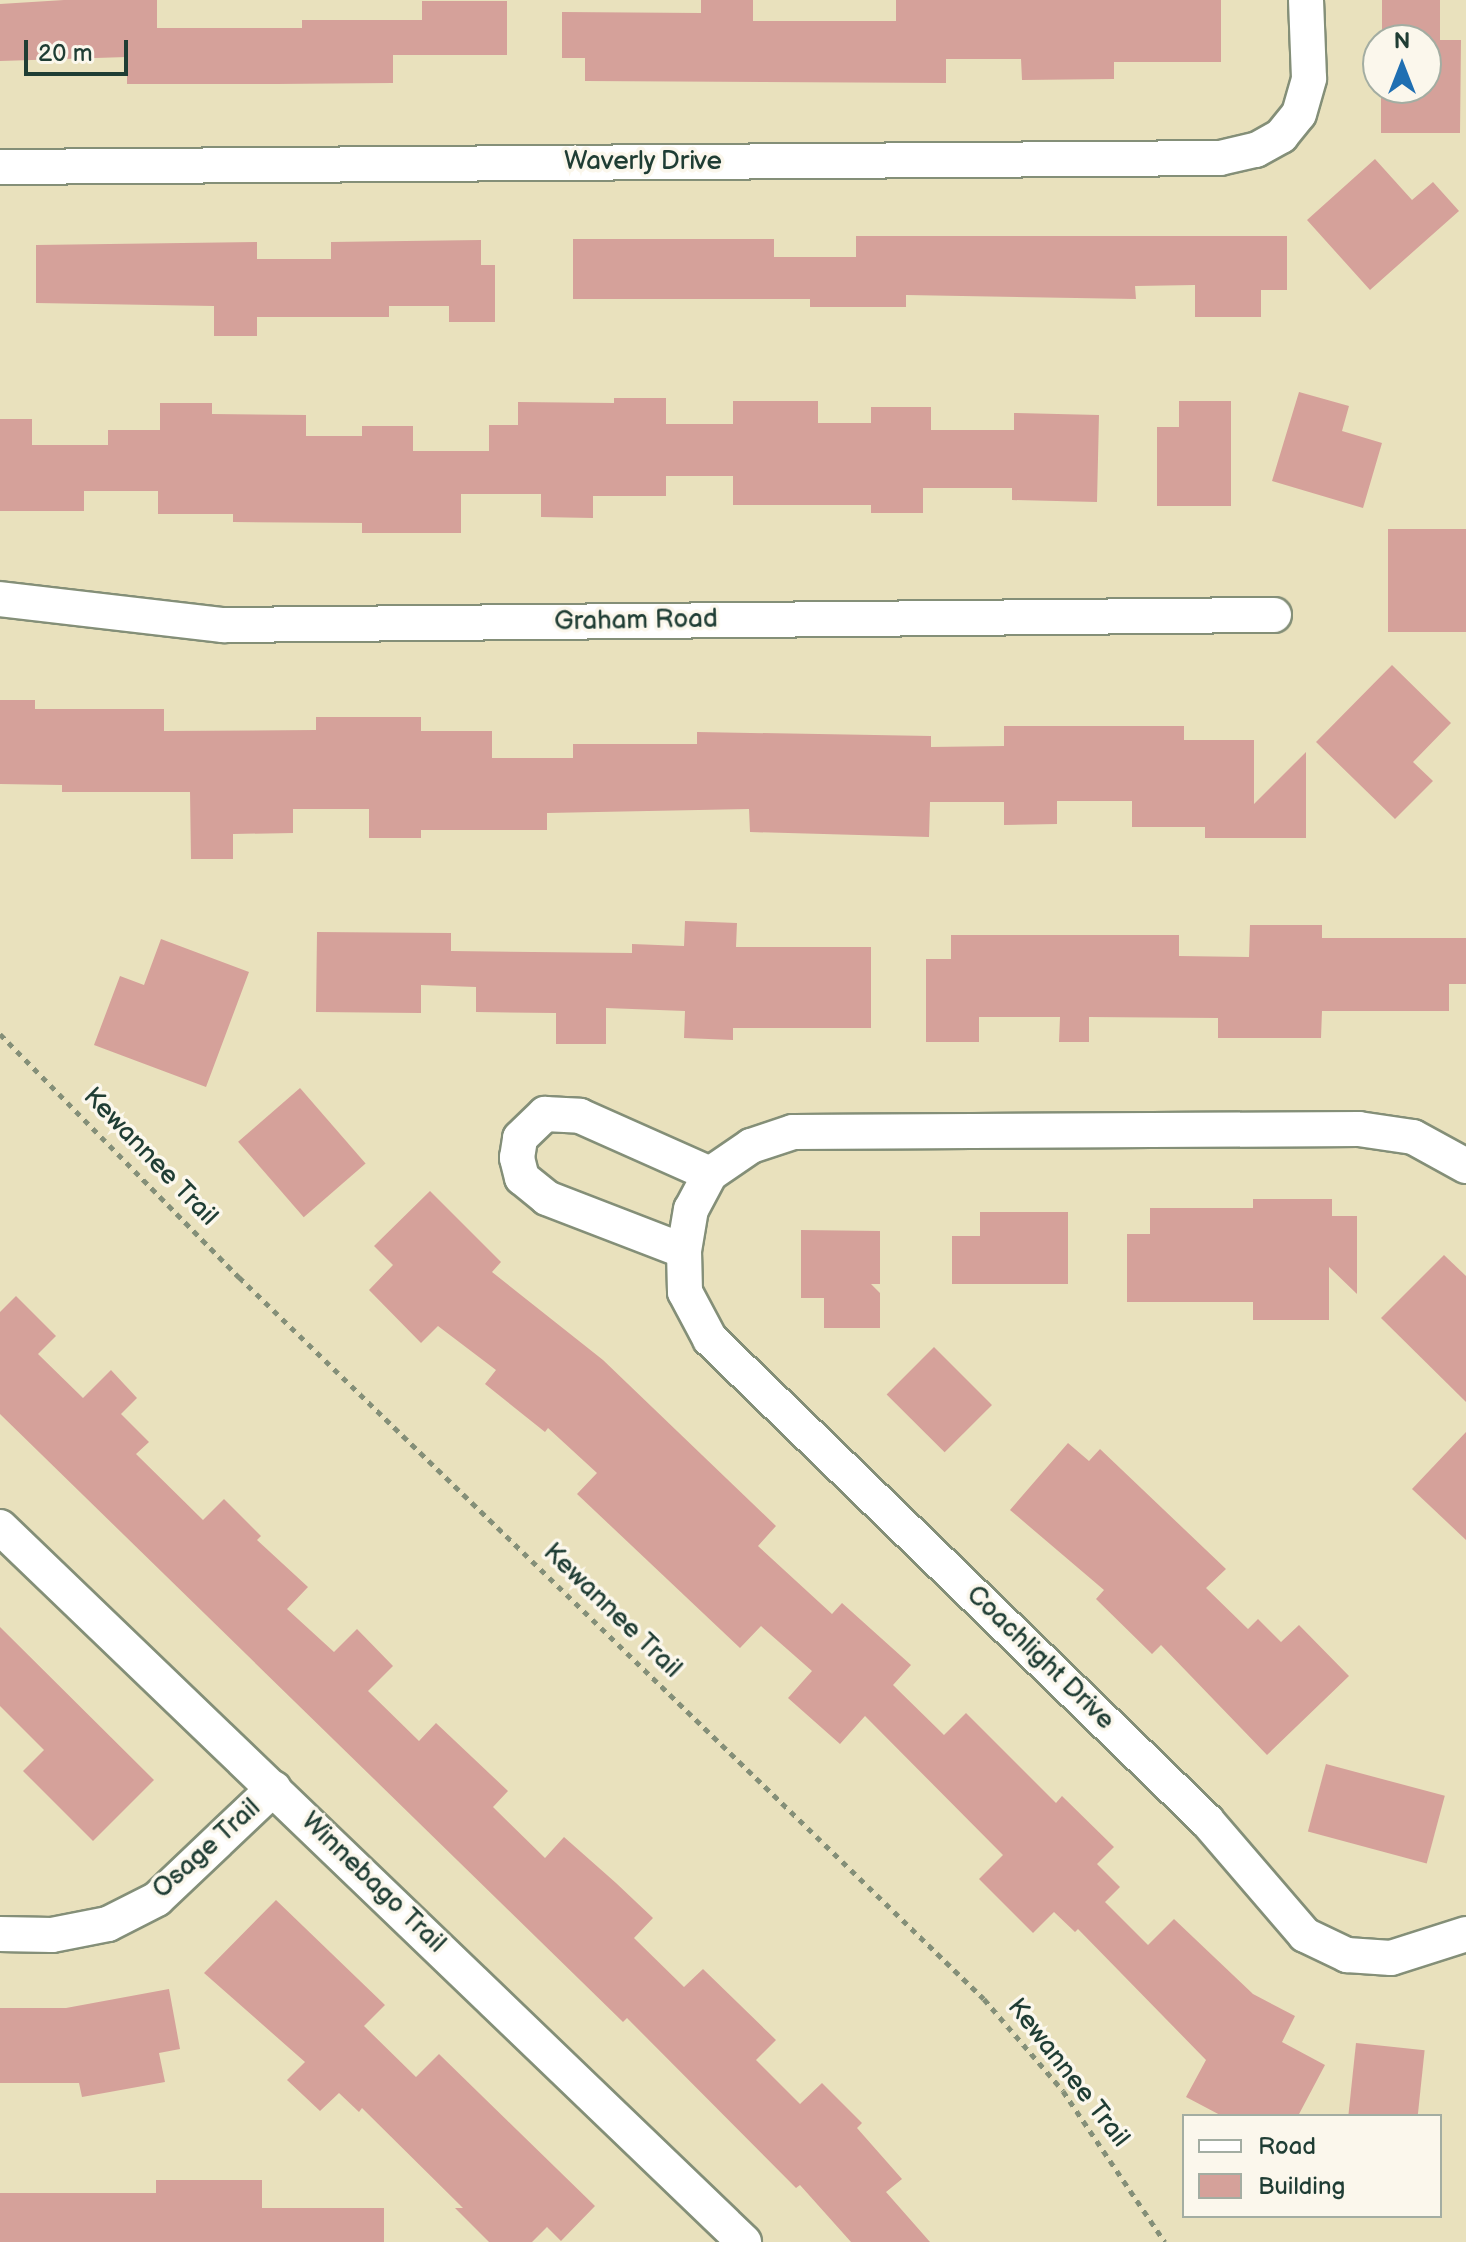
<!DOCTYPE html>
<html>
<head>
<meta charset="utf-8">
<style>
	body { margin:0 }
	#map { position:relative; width:1466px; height:2242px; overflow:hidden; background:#e9e1bd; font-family:"Balsamiq Sans",sans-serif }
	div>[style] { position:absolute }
	.building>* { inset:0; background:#d5a19a; transform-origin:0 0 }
	.path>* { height:5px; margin-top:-2.5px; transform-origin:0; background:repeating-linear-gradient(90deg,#848f78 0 6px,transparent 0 12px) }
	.roads { filter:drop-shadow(2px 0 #848f78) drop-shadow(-2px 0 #848f78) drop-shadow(0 2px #848f78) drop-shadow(0 -2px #848f78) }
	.minor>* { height:34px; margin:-17px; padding:0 17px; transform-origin:17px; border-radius:17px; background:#fff }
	span { translate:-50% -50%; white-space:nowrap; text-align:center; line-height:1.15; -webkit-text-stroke:7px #fbf7ec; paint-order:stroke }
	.street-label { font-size:26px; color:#1f3d34 }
	.legend { position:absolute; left:1182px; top:2114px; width:260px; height:104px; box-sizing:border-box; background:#fbf7ec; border:2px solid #a3ada2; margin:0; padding:10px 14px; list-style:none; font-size:24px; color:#1f3d34 }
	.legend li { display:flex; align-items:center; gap:16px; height:40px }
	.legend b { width:40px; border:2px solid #a3ada2 }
	.north { position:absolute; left:1362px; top:24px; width:80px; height:80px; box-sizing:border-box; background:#fbf7ec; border:2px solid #a3ada2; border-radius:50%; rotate:0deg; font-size:22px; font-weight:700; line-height:32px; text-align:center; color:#1f3d34 }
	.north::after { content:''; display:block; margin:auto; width:28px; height:36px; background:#1f6fb2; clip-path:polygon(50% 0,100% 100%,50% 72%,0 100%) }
	.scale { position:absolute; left:24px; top:40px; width:104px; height:36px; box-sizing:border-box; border:4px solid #1f3d34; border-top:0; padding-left:10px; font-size:24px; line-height:28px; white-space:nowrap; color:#1f3d34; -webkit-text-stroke:6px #fbf7ec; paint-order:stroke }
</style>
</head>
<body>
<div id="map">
	<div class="building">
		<i style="clip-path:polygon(64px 0,157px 0,157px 28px,302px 28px,302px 20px,422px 20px,422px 1px,507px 1px,507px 55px,393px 55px,393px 83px,276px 84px,127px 84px,127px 57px,0 61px,0 4px)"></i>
		<i style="clip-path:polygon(701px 0,753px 0,753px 21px,896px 21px,896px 0,1221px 0,1221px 62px,1114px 62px,1114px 79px,1022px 80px,1021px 59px,946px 59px,946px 83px,585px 81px,585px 58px,562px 58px,562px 12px,701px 13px)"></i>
		<i style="clip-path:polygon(1382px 0,1440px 0,1440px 40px,1461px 40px,1460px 133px,1381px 133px,1381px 88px,1426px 88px,1426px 40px,1382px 40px)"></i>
		<i style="clip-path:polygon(1375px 159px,1412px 200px,1433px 182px,1459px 211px,1370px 290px,1307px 220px)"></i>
		<i style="clip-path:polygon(856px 236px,1287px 236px,1287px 290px,1261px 290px,1261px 317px,1195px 317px,1195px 285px,1135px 286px,1136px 299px,906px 295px,906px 307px,810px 307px,810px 299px,573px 299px,573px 239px,774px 239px,774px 257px,856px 257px)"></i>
		<i style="clip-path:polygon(481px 240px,481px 265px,495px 265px,495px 322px,449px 322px,449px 306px,389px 306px,389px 317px,257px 317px,257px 336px,214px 336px,214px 306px,36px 303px,36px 245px,257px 242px,257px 259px,331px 259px,331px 242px)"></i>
		<i style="clip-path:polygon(1299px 392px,1349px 406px,1342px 431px,1382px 443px,1363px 508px,1272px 481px)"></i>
		<i style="clip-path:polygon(614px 398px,666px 398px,666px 424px,733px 424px,733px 401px,818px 401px,818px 423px,871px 423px,871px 407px,931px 407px,931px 430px,1014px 430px,1014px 413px,1099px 415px,1097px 502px,1012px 500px,1012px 488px,923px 488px,923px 513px,871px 513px,871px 505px,733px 505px,733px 476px,666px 476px,666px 496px,593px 496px,593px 518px,541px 517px,541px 494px,461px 494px,461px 533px,362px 533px,362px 523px,233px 522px,233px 514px,158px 514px,158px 491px,84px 491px,84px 511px,0 511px,0 419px,32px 419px,32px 445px,108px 445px,108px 430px,160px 430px,160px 403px,212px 403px,212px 414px,306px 415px,306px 436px,362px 436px,362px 426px,413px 426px,413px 451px,489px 451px,489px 425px,518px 425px,518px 402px,614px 403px)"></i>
		<i style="clip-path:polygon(1179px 401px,1231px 401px,1231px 506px,1157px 506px,1157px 427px,1179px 427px)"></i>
		<i style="left:1388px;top:529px;width:78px;height:103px"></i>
		<i style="clip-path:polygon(1392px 665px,1451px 723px,1413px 762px,1433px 781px,1395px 819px,1316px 742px)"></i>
		<i style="clip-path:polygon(0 700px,35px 700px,35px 709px,164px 709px,164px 731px,316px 730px,316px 717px,421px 717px,421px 731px,492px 731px,492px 758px,573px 758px,573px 744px,697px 744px,697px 732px,931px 736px,931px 747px,1004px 746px,1004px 726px,1184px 726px,1184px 740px,1254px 740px,1254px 804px,1306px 752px,1306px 838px,1205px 838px,1205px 827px,1132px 827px,1132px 801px,1057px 801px,1057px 824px,1004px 825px,1004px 802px,930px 802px,929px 837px,750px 832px,749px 809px,547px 813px,547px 830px,421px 830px,421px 838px,369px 838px,369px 809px,293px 809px,293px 833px,233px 834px,233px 859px,191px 859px,190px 792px,62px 792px,62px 785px,0 784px)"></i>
		<i style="clip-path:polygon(685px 921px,737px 923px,736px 947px,871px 947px,871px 1028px,733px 1028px,733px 1040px,684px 1038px,685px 1011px,606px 1008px,606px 1044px,556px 1044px,556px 1013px,476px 1012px,476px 987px,421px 985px,421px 1013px,316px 1012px,317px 932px,451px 933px,451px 951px,632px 953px,632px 944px,684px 946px)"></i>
		<i style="clip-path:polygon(1250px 925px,1322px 925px,1322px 938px,1466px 938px,1466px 984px,1449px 984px,1449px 1011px,1322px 1011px,1321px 1038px,1218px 1038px,1218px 1018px,1089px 1017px,1089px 1042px,1059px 1042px,1060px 1017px,979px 1017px,979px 1042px,926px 1042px,926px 959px,951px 959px,951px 935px,1179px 935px,1179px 956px,1249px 957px)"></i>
		<i style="clip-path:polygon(161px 939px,249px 972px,206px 1087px,94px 1045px,120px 976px,144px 985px)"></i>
		<i style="left:300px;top:1088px;width:100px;height:82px;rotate:49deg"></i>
		<i style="clip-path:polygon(430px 1191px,501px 1262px,492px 1272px,603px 1360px,776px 1526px,758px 1546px,832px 1614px,842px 1603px,911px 1665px,893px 1685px,944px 1735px,966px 1713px,1056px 1803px,1062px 1796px,1114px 1847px,1097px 1864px,1120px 1887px,1105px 1902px,1148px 1945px,1174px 1919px,1253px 1994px,1295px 2016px,1282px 2042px,1325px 2065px,1298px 2116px,1222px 2116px,1186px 2097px,1206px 2060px,1078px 1929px,1075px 1932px,1054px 1912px,1033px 1933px,979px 1879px,1003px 1855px,865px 1716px,840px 1744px,788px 1698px,812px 1671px,761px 1626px,740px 1648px,577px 1494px,597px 1473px,548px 1428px,545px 1432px,485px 1384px,496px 1370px,438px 1326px,421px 1343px,369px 1290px,393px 1265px,374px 1246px)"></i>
		<i style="clip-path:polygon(1253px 1199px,1332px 1199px,1332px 1216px,1357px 1216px,1357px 1294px,1329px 1267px,1329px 1320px,1253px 1320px,1253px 1302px,1127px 1302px,1127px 1234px,1150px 1234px,1150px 1208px,1253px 1208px)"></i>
		<i style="clip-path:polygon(980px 1212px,1068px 1212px,1068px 1284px,952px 1284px,952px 1236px,980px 1236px)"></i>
		<i style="clip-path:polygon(801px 1230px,880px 1231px,880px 1284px,871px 1284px,880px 1293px,880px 1328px,824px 1328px,824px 1298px,801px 1298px)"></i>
		<i style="clip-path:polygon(1444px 1255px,1466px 1276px,1466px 1402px,1381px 1318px)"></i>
		<i style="clip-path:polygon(16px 1296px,56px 1336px,38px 1354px,83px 1398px,111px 1370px,137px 1398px,121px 1414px,149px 1442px,136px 1454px,203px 1520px,224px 1499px,261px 1536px,257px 1540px,308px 1587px,287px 1609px,334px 1652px,357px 1629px,393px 1666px,368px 1691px,419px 1741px,436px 1723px,508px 1791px,493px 1807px,545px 1858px,564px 1837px,616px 1883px,653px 1918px,634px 1938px,684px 1987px,703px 1969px,776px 2040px,756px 2060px,800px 2104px,822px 2083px,862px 2123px,857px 2128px,902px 2179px,886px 2192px,930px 2242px,851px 2242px,800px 2185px,796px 2188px,627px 2018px,623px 2022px,0 1414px,0 1312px)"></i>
		<i style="left:934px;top:1347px;width:82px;height:67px;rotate:45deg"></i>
		<i style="clip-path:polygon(1466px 1432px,1466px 1540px,1412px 1489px)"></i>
		<i style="clip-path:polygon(1068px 1443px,1089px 1461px,1100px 1449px,1226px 1569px,1206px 1588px,1248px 1629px,1258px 1619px,1281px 1642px,1299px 1625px,1349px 1676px,1267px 1755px,1161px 1645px,1152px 1654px,1096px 1599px,1104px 1590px,1010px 1510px)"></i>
		<i style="clip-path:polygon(0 1627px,154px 1780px,93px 1841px,23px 1771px,44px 1750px,0 1706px)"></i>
		<i style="left:1326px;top:1764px;width:123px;height:70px;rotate:15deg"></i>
		<i style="clip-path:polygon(276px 1900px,385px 2005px,364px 2026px,416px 2077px,439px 2054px,595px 2206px,561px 2241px,547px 2227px,532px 2242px,489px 2242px,455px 2208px,463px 2208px,362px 2108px,359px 2112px,339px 2093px,320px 2111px,287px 2080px,305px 2062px,204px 1973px)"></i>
		<i style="clip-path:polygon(169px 1989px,180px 2049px,159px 2053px,165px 2082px,82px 2097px,79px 2083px,0 2083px,0 2008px,66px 2008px)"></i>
		<i style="left:1356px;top:2043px;width:69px;height:73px;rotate:6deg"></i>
		<i style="clip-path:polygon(156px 2180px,262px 2180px,262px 2208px,384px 2208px,384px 2242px,0 2242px,0 2193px,156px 2193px)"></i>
	</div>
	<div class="path">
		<i style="left:0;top:1034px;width:341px;rotate:45.5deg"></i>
		<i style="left:239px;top:1277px;width:1037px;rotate:44.1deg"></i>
		<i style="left:984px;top:1999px;width:121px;rotate:49.3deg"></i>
		<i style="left:1063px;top:2091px;width:182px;rotate:56deg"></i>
	</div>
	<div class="roads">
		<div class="minor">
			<i style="left:0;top:167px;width:1220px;rotate:-0.42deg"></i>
			<i style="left:1220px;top:158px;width:37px;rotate:-13deg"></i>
			<i style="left:1256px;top:150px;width:29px;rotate:-29deg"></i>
			<i style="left:1281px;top:136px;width:28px;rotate:-51deg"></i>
			<i style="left:1299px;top:114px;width:37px;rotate:-74deg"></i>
			<i style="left:1309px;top:78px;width:78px;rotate:-92.2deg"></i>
			<i style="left:0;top:599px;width:225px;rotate:6.7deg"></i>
			<i style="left:223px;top:625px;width:1051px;rotate:-0.55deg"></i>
			<i style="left:1466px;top:1166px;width:60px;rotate:-151.3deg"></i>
			<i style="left:1413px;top:1137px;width:55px;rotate:-171.6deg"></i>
			<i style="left:1359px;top:1129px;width:566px;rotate:179.7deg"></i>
			<i style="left:793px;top:1132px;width:44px;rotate:161.6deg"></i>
			<i style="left:751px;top:1146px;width:50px;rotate:145.7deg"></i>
			<i style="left:710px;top:1174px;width:40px;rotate:118deg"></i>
			<i style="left:691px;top:1209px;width:43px;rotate:99.5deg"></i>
			<i style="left:684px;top:1251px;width:41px;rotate:88.6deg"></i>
			<i style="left:685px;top:1292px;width:53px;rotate:62deg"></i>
			<i style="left:710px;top:1339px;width:692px;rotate:44.12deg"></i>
			<i style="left:1207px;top:1821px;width:150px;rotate:49.3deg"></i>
			<i style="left:1305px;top:1935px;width:47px;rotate:25.5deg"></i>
			<i style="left:1347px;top:1955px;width:44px;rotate:3.9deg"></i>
			<i style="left:1391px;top:1958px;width:79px;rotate:-17.7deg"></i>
			<i style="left:684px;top:1251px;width:147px;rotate:-158.9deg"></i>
			<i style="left:547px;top:1198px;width:32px;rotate:-141deg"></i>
			<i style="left:522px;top:1178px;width:21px;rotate:-104deg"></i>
			<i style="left:517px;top:1158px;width:20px;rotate:-81deg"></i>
			<i style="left:520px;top:1138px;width:35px;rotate:-44deg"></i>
			<i style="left:545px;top:1114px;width:35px;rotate:3deg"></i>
			<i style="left:580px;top:1116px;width:142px;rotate:24deg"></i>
			<i style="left:0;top:1527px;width:1032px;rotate:43.86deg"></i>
			<i style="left:0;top:1934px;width:52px;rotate:1.1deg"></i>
			<i style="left:52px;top:1935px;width:57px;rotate:-11.1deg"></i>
			<i style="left:108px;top:1924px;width:55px;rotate:-27deg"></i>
			<i style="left:157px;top:1899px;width:161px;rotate:-43.5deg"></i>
		</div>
	</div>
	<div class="street-label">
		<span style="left:643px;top:162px">Waverly Drive</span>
		<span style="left:636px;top:621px;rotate:-1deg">Graham Road</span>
		<span style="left:150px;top:1157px;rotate:46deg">Kewannee Trail</span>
		<span style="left:612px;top:1611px;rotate:44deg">Kewannee Trail</span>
		<span style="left:1040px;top:1658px;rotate:44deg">Coachlight Drive</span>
		<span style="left:207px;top:1849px;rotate:-42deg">Osage Trail</span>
		<span style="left:373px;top:1883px;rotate:44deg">Winnebago Trail</span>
		<span style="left:1068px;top:2073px;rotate:52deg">Kewannee Trail</span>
	</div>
	<ul class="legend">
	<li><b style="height:10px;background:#fff"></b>Road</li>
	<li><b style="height:22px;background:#d5a19a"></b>Building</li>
	</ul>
	<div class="north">N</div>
	<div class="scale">20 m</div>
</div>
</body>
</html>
